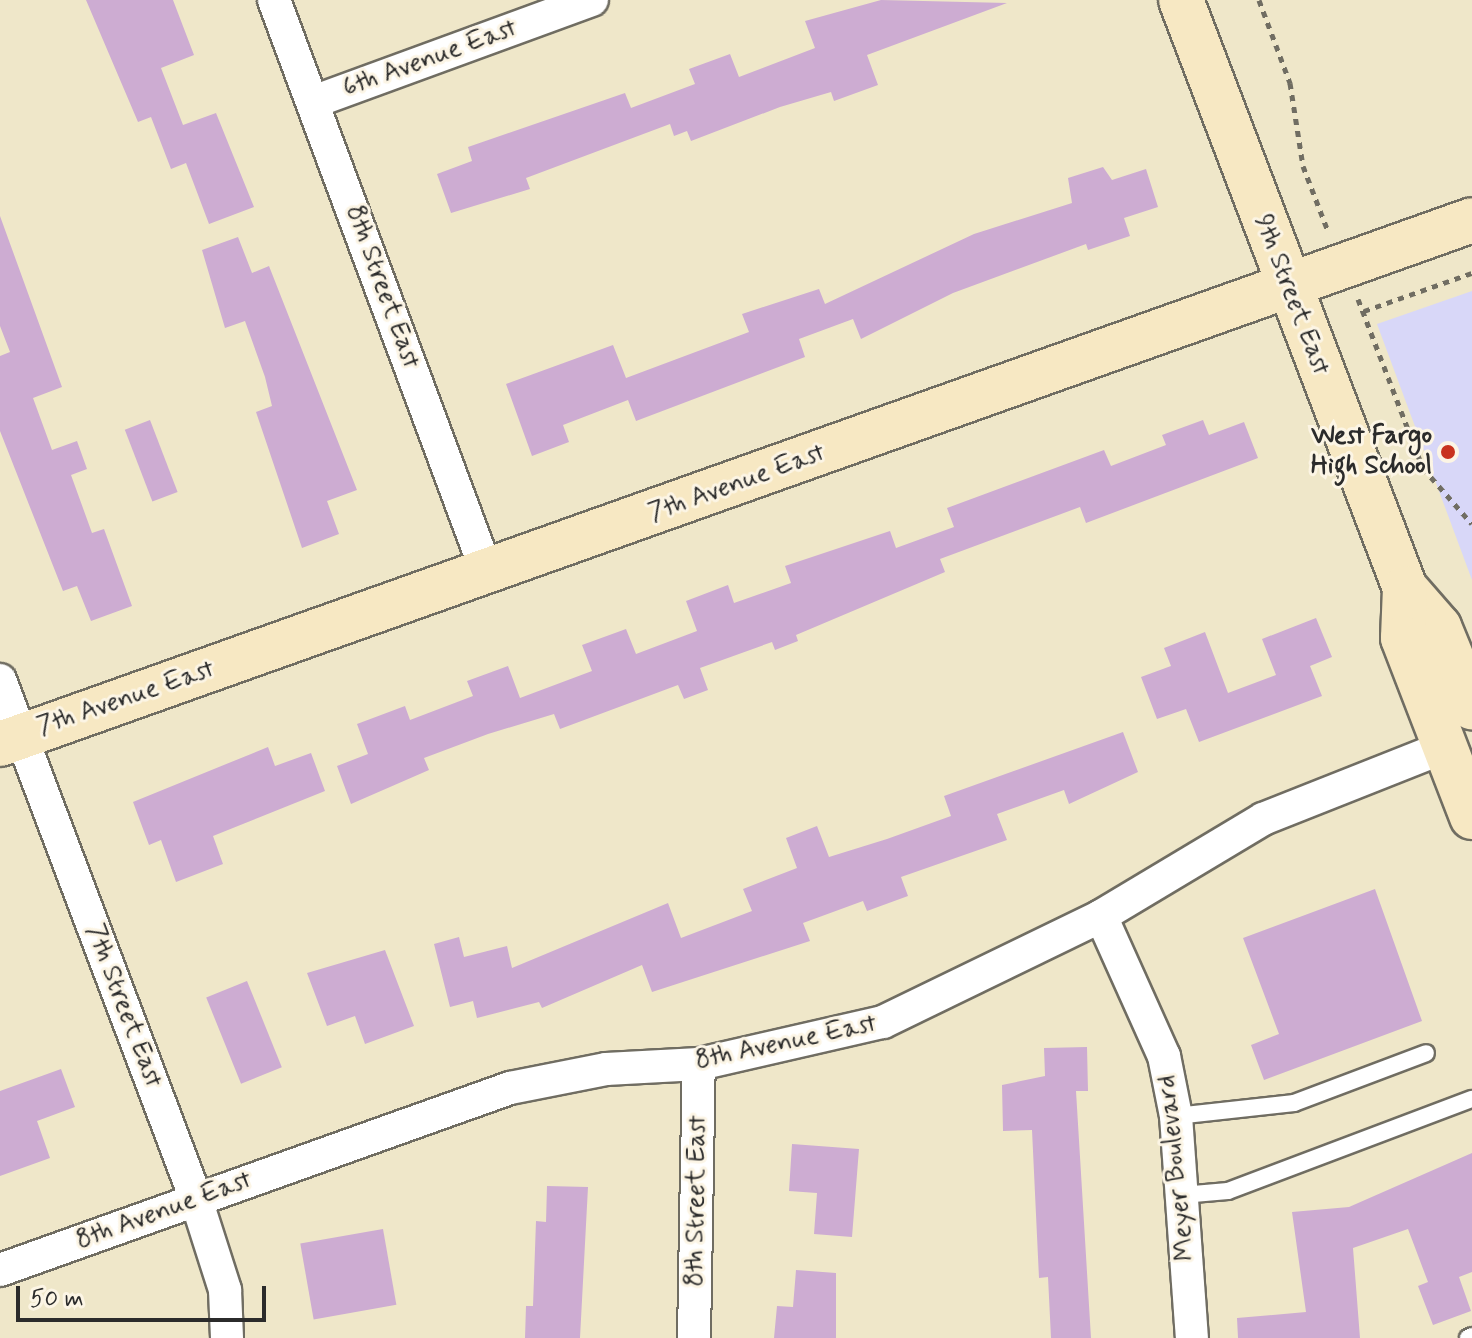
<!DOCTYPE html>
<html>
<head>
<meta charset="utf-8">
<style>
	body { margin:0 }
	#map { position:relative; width:1472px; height:1338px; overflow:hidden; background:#efe7c9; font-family:Mynerve,sans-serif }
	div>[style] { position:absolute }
	.built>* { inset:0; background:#d8d7f8 }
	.building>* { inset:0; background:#cdacd2; transform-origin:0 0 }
	.path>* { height:5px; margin-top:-2.5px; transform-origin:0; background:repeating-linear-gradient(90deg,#706d62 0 6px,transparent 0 12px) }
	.roads { filter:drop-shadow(2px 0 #706d62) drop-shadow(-2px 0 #706d62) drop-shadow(0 2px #706d62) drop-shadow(0 -2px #706d62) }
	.lane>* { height:16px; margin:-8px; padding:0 8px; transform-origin:8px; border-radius:8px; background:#fff }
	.street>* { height:32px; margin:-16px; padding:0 16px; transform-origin:16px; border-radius:16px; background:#fff }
	.secondary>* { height:44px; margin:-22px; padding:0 22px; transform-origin:22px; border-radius:22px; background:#f7e8c3 }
	.dots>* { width:22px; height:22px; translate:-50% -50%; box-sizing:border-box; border:4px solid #fcf5e5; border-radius:50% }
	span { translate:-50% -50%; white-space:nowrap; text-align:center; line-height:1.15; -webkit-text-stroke:6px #fcf5e5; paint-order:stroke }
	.street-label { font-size:26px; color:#2b2b2b }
	.poi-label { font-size:26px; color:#2b2b2b; font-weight:700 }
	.right { translate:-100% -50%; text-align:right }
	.scale { position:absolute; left:16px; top:1286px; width:250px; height:36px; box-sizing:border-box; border:4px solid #2b2b2b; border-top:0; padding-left:10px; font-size:24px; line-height:28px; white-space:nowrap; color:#2b2b2b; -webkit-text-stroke:6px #fcf5e5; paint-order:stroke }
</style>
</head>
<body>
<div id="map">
	<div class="built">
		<i style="clip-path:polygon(1472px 291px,1472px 580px,1377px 324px)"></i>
	</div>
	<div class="building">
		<i style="clip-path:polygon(86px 0,173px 0,194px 55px,161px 68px,183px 125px,216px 113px,254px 207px,209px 224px,186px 163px,171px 169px,151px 117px,138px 122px)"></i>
		<i style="clip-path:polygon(881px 0,1007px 3px,867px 55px,878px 85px,834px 101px,831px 92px,780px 107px,691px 141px,687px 131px,674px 136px,670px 124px,526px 178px,530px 189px,451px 213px,437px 174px,472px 161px,468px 147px,625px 93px,631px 108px,695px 84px,689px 69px,730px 54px,739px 77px,815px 48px,805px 21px)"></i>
		<i style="clip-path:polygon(1103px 167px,1112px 180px,1146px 169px,1158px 207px,1124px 218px,1130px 236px,1088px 250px,1086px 244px,953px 293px,861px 339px,853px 319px,799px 339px,805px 357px,636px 421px,628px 400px,563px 425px,569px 442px,532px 456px,506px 384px,613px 345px,626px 378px,749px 332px,742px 314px,819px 289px,825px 304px,974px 234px,1072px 203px,1068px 178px)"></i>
		<i style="clip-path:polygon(0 216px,62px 387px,33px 398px,52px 450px,77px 441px,87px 469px,71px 475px,92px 533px,104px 529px,132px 606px,91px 621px,77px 586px,63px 591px,0 431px,0 356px,10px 352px,0 326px)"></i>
		<i style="clip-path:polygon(238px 237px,252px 273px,269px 266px,357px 490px,327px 501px,339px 534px,302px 548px,256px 412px,272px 406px,265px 377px,245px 321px,225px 328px,202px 250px)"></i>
		<i style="left:150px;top:420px;width:77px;height:27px;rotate:69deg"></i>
		<i style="clip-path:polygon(1203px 420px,1209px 435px,1244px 422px,1258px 458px,1086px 523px,1080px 507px,940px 559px,945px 572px,796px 635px,798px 641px,775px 650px,772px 642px,700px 668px,708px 690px,684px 699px,678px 685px,560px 729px,554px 714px,488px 734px,424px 758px,429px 770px,351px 804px,337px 766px,368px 754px,357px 724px,405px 706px,410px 720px,473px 696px,467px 681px,508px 666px,520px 698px,592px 671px,582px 645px,626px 629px,636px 654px,697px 631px,686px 601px,728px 585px,734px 603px,791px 583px,785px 566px,890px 531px,896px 548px,954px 527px,947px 508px,1104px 450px,1111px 466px,1166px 445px,1162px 435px)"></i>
		<i style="clip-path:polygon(1316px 618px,1332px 657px,1310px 666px,1322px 696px,1199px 742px,1186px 709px,1157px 719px,1141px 677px,1171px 666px,1164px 648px,1205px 632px,1228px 693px,1276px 675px,1262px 639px)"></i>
		<i style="clip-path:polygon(1123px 732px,1138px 772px,1069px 804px,1064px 790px,997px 814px,1007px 840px,901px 877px,908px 896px,867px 911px,863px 901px,803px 923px,810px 941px,652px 992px,642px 965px,542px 1008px,539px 1002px,477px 1018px,473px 1001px,450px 1007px,434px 944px,459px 937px,464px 957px,507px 946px,512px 968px,668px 903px,681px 938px,752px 911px,743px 889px,797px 868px,786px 838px,817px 826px,829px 857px,887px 839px,951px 816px,944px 796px)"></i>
		<i style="clip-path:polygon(268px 747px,275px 766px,311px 753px,325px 791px,213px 836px,223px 864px,176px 882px,161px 840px,149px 845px,133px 802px)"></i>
		<i style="clip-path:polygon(1375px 889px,1422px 1021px,1264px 1080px,1251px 1045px,1279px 1034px,1243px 938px)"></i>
		<i style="clip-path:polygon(385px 950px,414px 1026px,365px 1044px,355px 1016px,327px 1026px,307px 973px)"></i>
		<i style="left:247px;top:981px;width:93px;height:44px;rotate:68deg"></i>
		<i style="clip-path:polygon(1087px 1047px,1088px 1091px,1076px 1091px,1091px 1338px,1051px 1338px,1048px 1277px,1039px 1278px,1032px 1130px,1003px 1131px,1002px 1085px,1045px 1076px,1044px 1048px)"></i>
		<i style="clip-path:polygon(61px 1069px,75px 1107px,37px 1121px,50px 1158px,0 1176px,0 1091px)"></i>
		<i style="clip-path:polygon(792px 1144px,859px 1149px,852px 1237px,814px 1234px,817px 1193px,789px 1191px)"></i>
		<i style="clip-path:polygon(1472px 1153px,1472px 1272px,1459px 1277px,1471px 1311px,1433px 1325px,1418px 1286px,1428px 1282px,1408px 1229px,1353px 1248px,1360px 1338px,1238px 1338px,1237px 1318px,1306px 1312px,1292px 1212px,1349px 1207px)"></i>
		<i style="clip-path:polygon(547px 1186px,588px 1187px,580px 1338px,525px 1338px,526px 1306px,533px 1306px,536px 1221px,546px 1222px)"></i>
		<i style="left:383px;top:1229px;width:77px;height:84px;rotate:80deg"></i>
		<i style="clip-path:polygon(796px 1270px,836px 1273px,836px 1338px,774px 1338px,777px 1306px,793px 1307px)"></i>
	</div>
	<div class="path">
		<i style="left:1259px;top:0;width:89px;rotate:69.5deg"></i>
		<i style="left:1290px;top:83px;width:84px;rotate:81.1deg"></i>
		<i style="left:1303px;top:166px;width:70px;rotate:69deg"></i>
		<i style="left:1358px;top:299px;width:181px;rotate:69deg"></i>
		<i style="left:1423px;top:468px;width:74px;rotate:48.8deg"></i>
		<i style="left:1364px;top:311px;width:114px;rotate:-19.4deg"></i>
	</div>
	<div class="roads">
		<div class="lane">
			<i style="left:1176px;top:1116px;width:119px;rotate:-6.3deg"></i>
			<i style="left:1294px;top:1103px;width:141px;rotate:-20.7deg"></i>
			<i style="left:1182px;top:1195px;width:46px;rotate:-5deg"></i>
			<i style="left:1228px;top:1191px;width:261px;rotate:-20.7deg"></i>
			<i style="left:1468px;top:1338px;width:4px;rotate:-27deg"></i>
		</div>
		<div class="street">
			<i style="left:274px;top:0;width:614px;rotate:69.59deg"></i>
			<i style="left:313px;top:102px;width:297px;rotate:-20.1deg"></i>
			<i style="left:0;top:680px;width:555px;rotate:69.31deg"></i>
			<i style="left:196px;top:1199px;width:96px;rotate:72.3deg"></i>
			<i style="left:225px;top:1290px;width:48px;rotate:87.6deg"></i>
			<i style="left:1101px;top:916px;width:154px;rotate:65.8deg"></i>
			<i style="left:1164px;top:1056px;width:61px;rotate:78.7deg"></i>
			<i style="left:1176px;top:1116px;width:223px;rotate:85.9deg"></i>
			<i style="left:0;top:1270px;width:542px;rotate:-19.64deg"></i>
			<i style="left:510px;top:1088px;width:98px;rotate:-11.2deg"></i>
			<i style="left:606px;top:1069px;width:93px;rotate:-3.1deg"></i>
			<i style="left:699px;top:1064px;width:189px;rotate:-12.9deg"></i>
			<i style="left:883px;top:1022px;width:242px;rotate:-25.9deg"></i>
			<i style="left:1101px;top:916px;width:189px;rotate:-30.9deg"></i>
			<i style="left:1263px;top:819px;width:196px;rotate:-21.6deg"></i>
			<i style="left:694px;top:1338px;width:274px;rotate:-89deg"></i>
		</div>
		<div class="secondary">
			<i style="left:1181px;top:0;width:629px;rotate:69.15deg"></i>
			<i style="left:1405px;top:588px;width:52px;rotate:48.9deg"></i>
			<i style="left:1439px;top:627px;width:87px;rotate:67.6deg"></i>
			<i style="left:1405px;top:588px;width:50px;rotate:92.3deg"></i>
			<i style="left:1403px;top:638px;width:192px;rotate:68.9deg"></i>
			<i style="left:0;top:744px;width:1562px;rotate:-19.59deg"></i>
		</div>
	</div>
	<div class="dots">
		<i style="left:1448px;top:452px;background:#c8321e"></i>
	</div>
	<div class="street-label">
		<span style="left:430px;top:59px;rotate:-20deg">6th Avenue East</span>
		<span style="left:382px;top:287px;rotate:70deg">8th Street East</span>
		<span style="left:1291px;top:295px;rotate:69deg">9th Street East</span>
		<span style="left:737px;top:484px;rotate:-20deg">7th Avenue East</span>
		<span style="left:126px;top:699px;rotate:-19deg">7th Avenue East</span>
		<span style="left:123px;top:1006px;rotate:69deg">7th Street East</span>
		<span style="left:786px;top:1043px;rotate:-12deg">8th Avenue East</span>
		<span style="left:1177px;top:1168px;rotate:-96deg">Meyer Boulevard</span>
		<span style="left:697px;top:1201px;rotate:-89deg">8th Street East</span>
		<span style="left:164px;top:1211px;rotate:-20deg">8th Avenue East</span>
	</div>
	<div class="poi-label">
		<span class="right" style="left:1432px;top:452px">West Fargo<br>High School</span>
	</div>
	<div class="scale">50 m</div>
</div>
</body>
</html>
